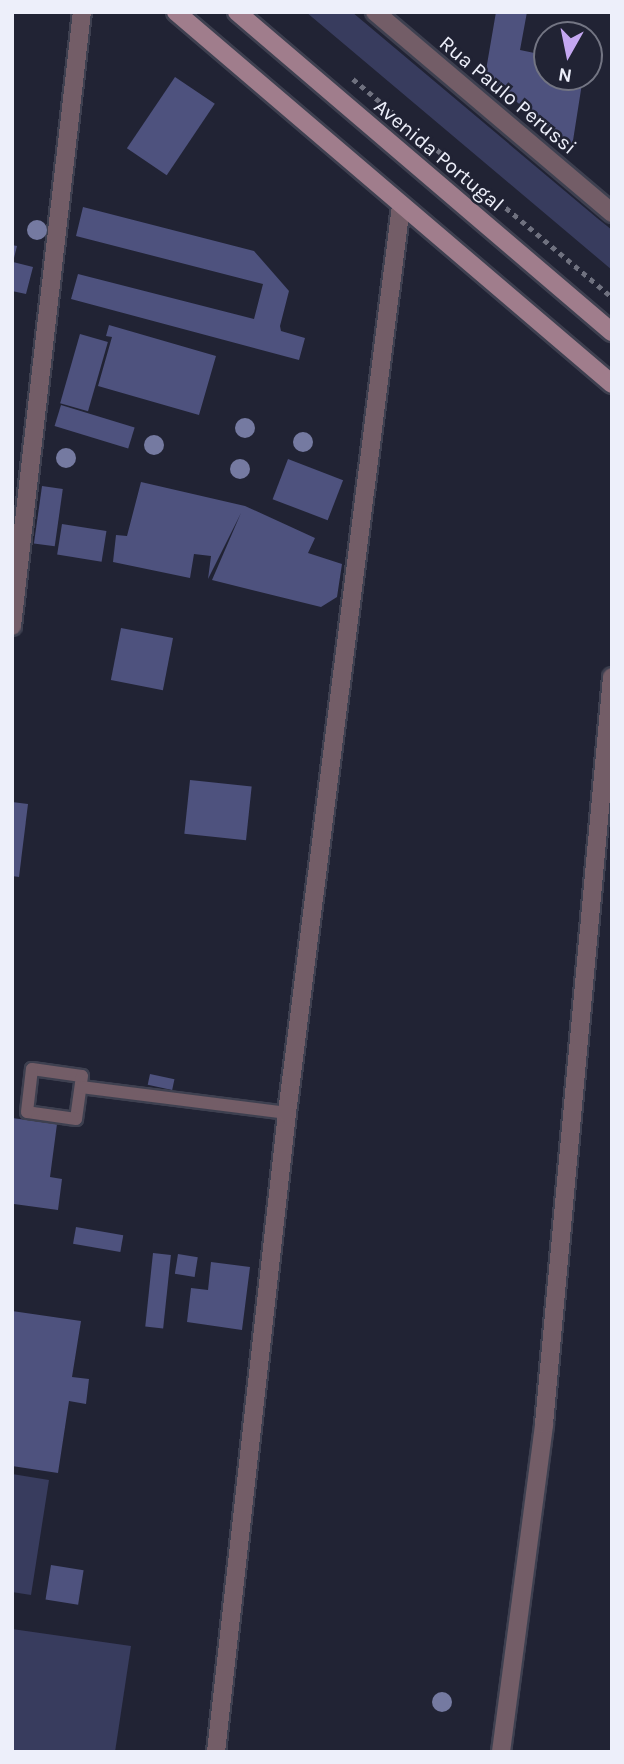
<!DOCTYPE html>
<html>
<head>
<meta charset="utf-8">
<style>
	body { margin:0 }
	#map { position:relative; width:624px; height:1764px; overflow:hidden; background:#212334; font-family:Karla,sans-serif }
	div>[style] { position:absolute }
	.green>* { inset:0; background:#383c5e }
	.building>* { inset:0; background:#4e527e; transform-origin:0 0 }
	.path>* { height:4.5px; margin-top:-2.25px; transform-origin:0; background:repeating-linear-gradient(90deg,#6f717f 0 5px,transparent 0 10px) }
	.roads { filter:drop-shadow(2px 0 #3e4050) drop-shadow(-2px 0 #3e4050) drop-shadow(0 2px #3e4050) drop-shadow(0 -2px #3e4050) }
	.service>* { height:12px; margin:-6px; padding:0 6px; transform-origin:6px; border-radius:6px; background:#735d67 }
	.minor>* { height:18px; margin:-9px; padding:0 9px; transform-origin:9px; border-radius:9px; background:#735d67 }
	.secondary>* { height:18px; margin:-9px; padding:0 9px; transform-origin:9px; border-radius:9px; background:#a07d8c }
	.trees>* { width:20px; height:20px; margin:-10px; border-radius:50%; background:#757aa1 }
	span { translate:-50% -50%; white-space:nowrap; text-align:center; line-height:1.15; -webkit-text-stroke:5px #212334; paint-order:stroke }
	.street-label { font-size:21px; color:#edeffa }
	.frame { position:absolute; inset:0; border:14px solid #edeffa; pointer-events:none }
	.north { position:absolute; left:533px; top:21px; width:70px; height:70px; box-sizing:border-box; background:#212334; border:2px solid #737583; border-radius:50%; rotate:189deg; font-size:19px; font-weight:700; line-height:28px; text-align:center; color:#edeffa }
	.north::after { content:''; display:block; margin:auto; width:24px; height:32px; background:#c4a7f1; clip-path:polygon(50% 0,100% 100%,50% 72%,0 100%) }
</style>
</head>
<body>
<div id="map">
	<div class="green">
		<i style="clip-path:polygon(306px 12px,352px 12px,597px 218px,612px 230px,612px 270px)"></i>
		<i style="clip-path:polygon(12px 1474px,49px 1480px,31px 1595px,12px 1592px)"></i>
		<i style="clip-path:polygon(12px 1629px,131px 1646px,115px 1752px,12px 1752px)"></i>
	</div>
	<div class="building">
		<i style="clip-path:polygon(496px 12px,527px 12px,520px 50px,544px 55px,547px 77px,583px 77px,572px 147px,485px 76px)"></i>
		<i style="left:175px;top:77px;width:48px;height:86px;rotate:34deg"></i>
		<i style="clip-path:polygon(83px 207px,254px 251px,289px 291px,280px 326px,281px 331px,305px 338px,299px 360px,71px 299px,78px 274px,254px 319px,263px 284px,76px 236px)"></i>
		<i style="clip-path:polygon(12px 245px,17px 246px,13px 262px,33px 267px,26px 294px,12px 291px)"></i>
		<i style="clip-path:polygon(109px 325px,216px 356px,199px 415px,98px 386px,112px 337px,106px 336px)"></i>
		<i style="left:80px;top:334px;width:29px;height:72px;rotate:16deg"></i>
		<i style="left:61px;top:405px;width:77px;height:22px;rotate:17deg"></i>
		<i style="left:288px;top:459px;width:59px;height:43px;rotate:21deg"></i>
		<i style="clip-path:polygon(141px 482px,245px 506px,315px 538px,308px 553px,342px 564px,337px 597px,321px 607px,212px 580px,241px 513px,208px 579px,211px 556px,194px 554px,190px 578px,113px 562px,116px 535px,127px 536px)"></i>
		<i style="left:42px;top:486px;width:21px;height:58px;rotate:8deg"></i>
		<i style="left:62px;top:524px;width:45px;height:31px;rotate:9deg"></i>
		<i style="left:121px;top:628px;width:53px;height:53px;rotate:11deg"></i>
		<i style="left:190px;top:780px;width:62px;height:54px;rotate:6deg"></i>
		<i style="clip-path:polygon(12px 802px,28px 804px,19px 877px,12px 876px)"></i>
		<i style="left:150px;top:1074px;width:25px;height:11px;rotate:12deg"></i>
		<i style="clip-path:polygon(12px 1118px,57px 1124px,50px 1177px,62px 1179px,58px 1210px,14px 1204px)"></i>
		<i style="left:76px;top:1227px;width:48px;height:17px;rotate:10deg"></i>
		<i style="left:153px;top:1253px;width:18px;height:74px;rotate:6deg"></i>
		<i style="left:178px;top:1254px;width:20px;height:20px;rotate:9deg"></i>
		<i style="clip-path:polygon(211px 1262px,250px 1267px,242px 1330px,187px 1322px,191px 1288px,208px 1290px)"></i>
		<i style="clip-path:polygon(12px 1311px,81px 1321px,72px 1377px,89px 1379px,86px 1404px,69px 1401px,58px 1473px,12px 1466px)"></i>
		<i style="left:51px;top:1565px;width:33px;height:35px;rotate:9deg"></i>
	</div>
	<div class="path">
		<i style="left:353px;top:79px;width:339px;rotate:40.1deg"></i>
	</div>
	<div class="roads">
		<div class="service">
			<i style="left:32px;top:1069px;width:50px;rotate:8deg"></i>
			<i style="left:82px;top:1076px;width:43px;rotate:97.9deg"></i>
			<i style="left:76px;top:1119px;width:49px;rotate:-171.9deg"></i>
			<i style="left:27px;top:1112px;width:43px;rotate:-83.4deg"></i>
			<i style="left:81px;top:1087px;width:208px;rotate:7.2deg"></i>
		</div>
		<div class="minor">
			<i style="left:375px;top:12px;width:311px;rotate:40.3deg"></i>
			<i style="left:12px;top:626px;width:618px;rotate:-83.5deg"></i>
			<i style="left:216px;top:1752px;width:643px;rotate:-83.66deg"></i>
			<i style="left:287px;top:1113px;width:915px;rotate:-82.84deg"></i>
			<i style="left:501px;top:1752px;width:331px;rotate:-82.5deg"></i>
			<i style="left:544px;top:1424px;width:750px;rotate:-84.8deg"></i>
		</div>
		<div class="secondary">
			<i style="left:176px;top:12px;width:573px;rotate:40.47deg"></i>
			<i style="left:237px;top:12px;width:493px;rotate:40.5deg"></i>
		</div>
	</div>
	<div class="trees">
		<i style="left:37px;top:230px"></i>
		<i style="left:245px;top:428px"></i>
		<i style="left:303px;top:442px"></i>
		<i style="left:154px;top:445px"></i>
		<i style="left:66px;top:458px"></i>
		<i style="left:240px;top:469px"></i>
		<i style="left:442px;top:1702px"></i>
	</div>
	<div class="street-label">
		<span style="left:508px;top:95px;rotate:40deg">Rua Paulo Perussi</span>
		<span style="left:439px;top:155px;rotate:40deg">Avenida Portugal</span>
	</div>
	<div class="frame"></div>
	<div class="north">N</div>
</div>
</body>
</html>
